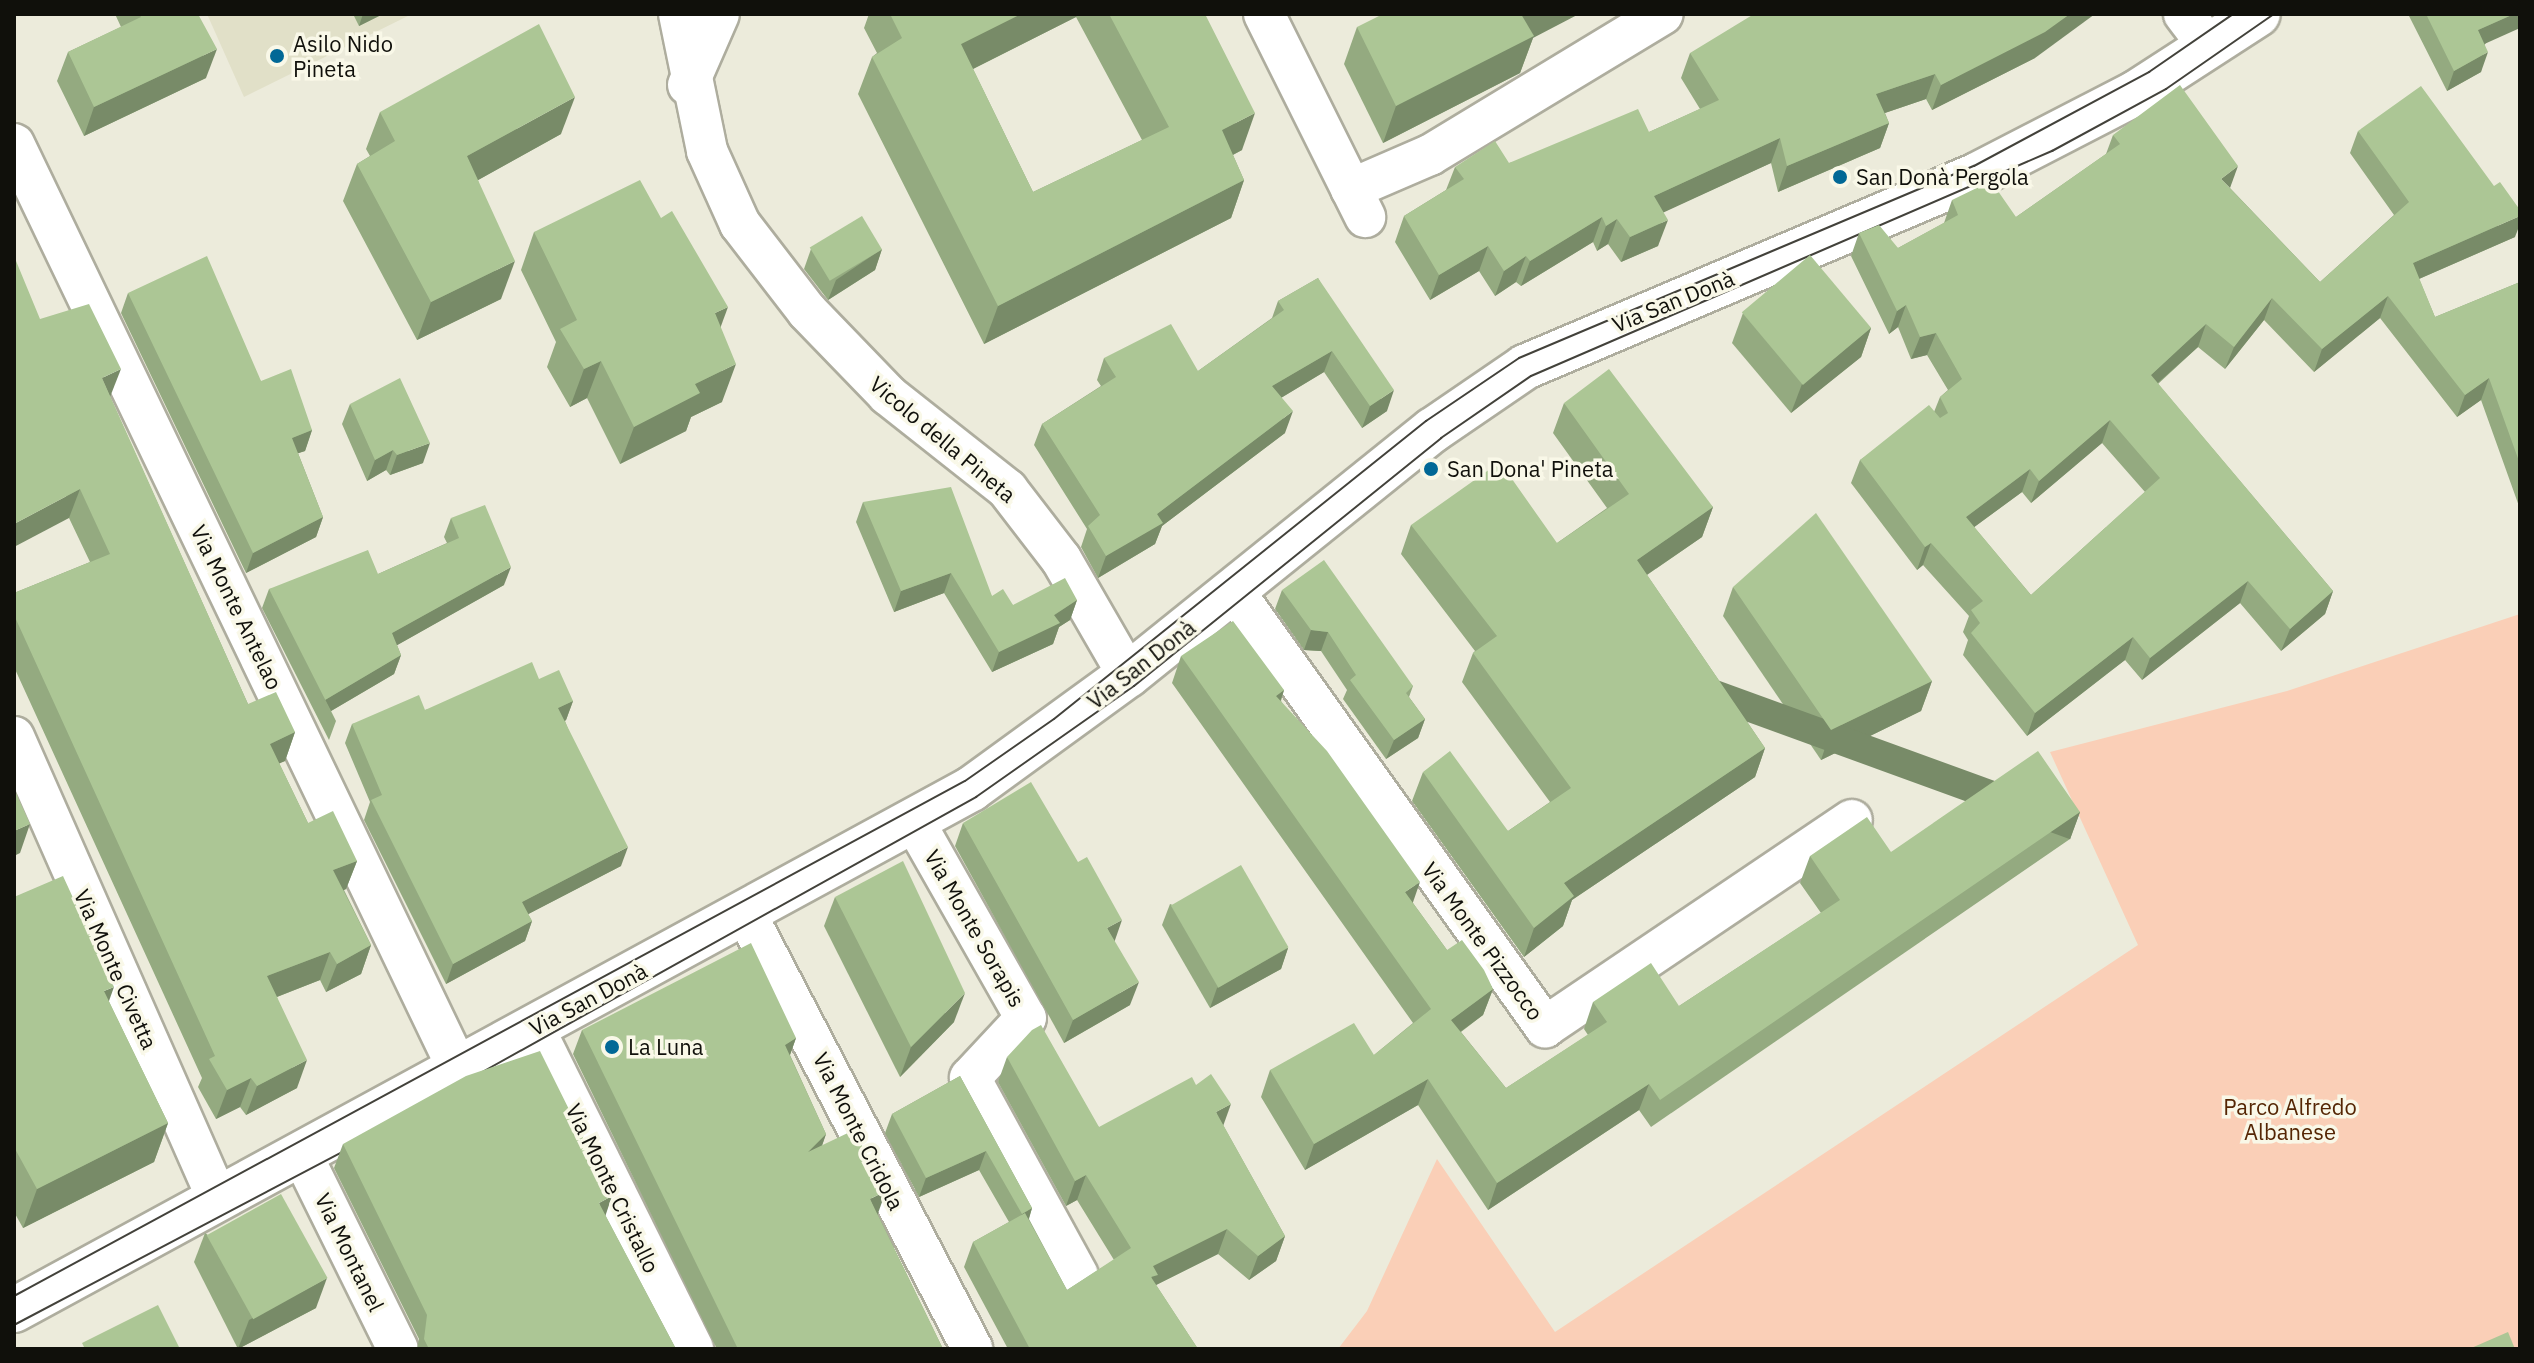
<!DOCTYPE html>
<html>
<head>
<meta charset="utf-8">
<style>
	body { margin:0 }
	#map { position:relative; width:2534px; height:1363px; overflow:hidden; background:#ecebdb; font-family:"IBM Plex Sans",sans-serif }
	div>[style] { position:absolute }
	.built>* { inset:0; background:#e1e0c8 }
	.green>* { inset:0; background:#facfb7 }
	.roads { filter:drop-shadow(2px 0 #aead9e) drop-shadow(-2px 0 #aead9e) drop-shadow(0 2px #aead9e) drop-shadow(0 -2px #aead9e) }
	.minor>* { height:40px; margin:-20px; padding:0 20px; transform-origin:20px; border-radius:20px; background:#fff }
	.tertiary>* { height:44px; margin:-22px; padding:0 22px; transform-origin:22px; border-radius:22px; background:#fff }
	.tram>* { height:2px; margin:-1px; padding:0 1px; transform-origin:1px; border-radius:1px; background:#43423b }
	.wall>* { inset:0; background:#94aa80 }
	.shaded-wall>* { inset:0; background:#788b68; transform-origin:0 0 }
	.building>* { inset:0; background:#acc695; transform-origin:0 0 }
	.dots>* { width:22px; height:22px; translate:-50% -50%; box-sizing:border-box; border:4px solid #f9f8e8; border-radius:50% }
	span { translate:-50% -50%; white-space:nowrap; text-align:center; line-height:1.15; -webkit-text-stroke:7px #f9f8e8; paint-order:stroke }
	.poi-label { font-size:22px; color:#10100b }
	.left { translate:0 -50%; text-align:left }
	.street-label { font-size:22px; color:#10100b }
	.park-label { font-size:22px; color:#552604 }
	.frame { position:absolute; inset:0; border:16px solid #10100b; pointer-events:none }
</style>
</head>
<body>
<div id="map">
	<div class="built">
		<i style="clip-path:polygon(207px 14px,412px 14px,244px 97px)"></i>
	</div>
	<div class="green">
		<i style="clip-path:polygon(2520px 614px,2520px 1349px,1338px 1349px,1367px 1311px,1437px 1159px,1555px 1332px,2138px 945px,2050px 752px,2287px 691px)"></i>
	</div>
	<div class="roads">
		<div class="minor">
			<i style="left:679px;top:14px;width:140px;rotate:78.4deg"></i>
			<i style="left:707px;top:151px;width:80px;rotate:65.7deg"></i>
			<i style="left:740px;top:224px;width:110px;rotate:52.4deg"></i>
			<i style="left:807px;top:311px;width:117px;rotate:46deg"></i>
			<i style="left:888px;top:395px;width:152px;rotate:38.3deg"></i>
			<i style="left:1007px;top:489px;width:88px;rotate:52.4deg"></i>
			<i style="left:1061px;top:559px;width:134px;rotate:60deg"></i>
			<i style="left:1264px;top:14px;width:227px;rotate:63.5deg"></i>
			<i style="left:2184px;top:14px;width:41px;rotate:52.9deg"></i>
			<i style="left:688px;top:85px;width:77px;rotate:-66.4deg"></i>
			<i style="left:14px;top:144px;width:1028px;rotate:64.36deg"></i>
			<i style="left:1351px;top:189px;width:86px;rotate:-23.3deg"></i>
			<i style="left:1430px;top:155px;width:272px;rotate:-31.2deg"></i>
			<i style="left:1234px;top:591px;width:536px;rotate:54.5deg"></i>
			<i style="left:1545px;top:1027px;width:370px;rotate:-34deg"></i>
			<i style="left:14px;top:737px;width:506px;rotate:66.22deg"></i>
			<i style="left:915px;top:823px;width:224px;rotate:60.4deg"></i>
			<i style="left:1026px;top:1018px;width:82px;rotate:133deg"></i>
			<i style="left:970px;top:1078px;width:225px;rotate:61.3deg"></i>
			<i style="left:746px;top:914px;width:490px;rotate:62.5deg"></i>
			<i style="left:534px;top:1028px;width:358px;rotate:63.6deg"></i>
			<i style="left:302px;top:1155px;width:216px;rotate:63.7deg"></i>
		</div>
		<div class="tertiary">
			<i style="left:14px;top:1310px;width:1090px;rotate:-28.56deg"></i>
			<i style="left:971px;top:789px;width:194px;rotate:-36deg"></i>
			<i style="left:1128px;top:675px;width:391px;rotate:-38.8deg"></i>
			<i style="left:1433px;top:430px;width:112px;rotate:-34.4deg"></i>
			<i style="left:1525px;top:367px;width:493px;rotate:-23deg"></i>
			<i style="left:1979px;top:174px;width:177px;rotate:-27.3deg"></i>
			<i style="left:2136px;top:93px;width:145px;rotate:-32.9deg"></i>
		</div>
	</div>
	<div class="tram">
		<i style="left:468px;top:1080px;width:582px;rotate:-29.12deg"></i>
		<i style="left:976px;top:797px;width:193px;rotate:-35.1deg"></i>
		<i style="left:1134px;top:686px;width:395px;rotate:-38.9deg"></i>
		<i style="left:1441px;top:438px;width:109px;rotate:-34.6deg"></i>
		<i style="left:1531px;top:376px;width:568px;rotate:-23.36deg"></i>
		<i style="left:2052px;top:151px;width:130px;rotate:-28.5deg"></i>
		<i style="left:2166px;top:89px;width:131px;rotate:-34.8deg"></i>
		<i style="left:14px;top:1296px;width:1081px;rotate:-28.44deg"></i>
		<i style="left:965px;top:781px;width:108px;rotate:-34.9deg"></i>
		<i style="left:1054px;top:719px;width:477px;rotate:-38.7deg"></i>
		<i style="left:1426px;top:421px;width:112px;rotate:-34.1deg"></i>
		<i style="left:1519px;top:358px;width:494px;rotate:-22.9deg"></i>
		<i style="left:1974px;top:166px;width:199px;rotate:-28.2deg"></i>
		<i style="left:2149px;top:72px;width:102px;rotate:-34.6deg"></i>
		<i style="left:14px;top:1325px;width:388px;rotate:-27.8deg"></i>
	</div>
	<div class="wall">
		<i style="clip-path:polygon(115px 14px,198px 14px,206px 78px,84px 136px,57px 81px,68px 52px,121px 27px)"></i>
		<i style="clip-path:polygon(353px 14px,383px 14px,359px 26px)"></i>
		<i style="clip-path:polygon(evenodd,869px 14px,1205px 14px,1242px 150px,1233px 155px,1244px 180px,1231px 218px,984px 344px,858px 94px,872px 57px,877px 53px,864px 28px,869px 14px,1076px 17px,1142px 140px,1033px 192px,973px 69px,1076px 17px)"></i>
		<i style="clip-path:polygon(2408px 14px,2520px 14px,2485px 44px,2481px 72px,2447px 91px)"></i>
		<i style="clip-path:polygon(1357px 27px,1533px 38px,1520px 73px,1383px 143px,1344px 64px)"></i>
		<i style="clip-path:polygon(1690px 53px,2035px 58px,1932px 110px,1926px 99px,1885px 113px,1889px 123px,1880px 148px,1778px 192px,1771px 163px,1663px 212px,1658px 246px,1621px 262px,1608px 244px,1597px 251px,1593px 242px,1521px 286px,1516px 282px,1495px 296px,1479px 271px,1430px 300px,1395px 242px,1404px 216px,1446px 190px,1455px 167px,1509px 163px,1649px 132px,1700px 109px,1681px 78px)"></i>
		<i style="clip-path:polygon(380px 112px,561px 134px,478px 180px,501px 299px,417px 340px,343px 201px,357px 164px,370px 156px,366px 149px)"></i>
		<i style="clip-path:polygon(evenodd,2358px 131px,2515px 237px,2419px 279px,2435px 317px,2520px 282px,2520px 509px,2481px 400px,2457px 417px,2380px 318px,2314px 372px,2264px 320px,2225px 369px,2198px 347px,2158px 384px,2333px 591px,2325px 614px,2281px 651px,2240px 603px,2142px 680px,2125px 660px,2027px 736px,1963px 655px,1968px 640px,1963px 632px,1969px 616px,1923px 565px,1917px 570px,1851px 483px,1860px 460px,1934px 412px,1940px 397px,1948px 390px,1927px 355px,1911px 359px,1898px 327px,1889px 334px,1851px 256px,1859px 233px,1898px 248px,1944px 223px,1952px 200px,2016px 217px,2106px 154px,2113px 135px,2230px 188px,2320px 282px,2394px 215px,2350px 153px,2358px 131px,2102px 443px,2145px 492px,2031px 595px,1974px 527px,2022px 492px,2031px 503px,2102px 443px)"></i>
		<i style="clip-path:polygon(661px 218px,721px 327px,722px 402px,691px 417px,686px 431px,620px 464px,587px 398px,570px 407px,547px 367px,556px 342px,521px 270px,534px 232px)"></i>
		<i style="clip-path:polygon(811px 249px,882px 249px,875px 270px,828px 300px,804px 269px)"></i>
		<i style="clip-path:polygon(1318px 278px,1387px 411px,1362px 428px,1324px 372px,1281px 398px,1285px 433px,1162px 526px,1155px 544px,1098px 578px,1081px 547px,1087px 529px,1034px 445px,1042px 424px,1101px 386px,1097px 380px,1104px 358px,1198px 371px,1272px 318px,1278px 301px)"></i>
		<i style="clip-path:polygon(128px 293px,261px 381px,312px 430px,305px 451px,298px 453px,323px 517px,316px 537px,246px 573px,121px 313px)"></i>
		<i style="clip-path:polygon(1743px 313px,1871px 328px,1861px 357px,1791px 413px,1732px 343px)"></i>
		<i style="clip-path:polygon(40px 319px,110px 397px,248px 704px,295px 732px,285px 761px,279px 763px,308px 823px,357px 861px,346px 889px,344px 890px,371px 945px,361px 974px,326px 992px,320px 980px,277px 997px,297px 1088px,246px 1115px,240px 1107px,216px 1119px,198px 1087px,202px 1078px,14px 667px,14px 593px,90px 562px,69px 518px)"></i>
		<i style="clip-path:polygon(1564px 403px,1713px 507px,1702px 537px,1647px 575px,1765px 748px,1755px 777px,1572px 900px,1563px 926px,1524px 957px,1412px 801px,1423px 772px,1508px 831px,1550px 802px,1462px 682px,1473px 653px,1475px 651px,1401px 554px,1411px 525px,1557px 543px,1607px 508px,1553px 433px)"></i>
		<i style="clip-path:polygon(350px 404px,423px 463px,390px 475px,386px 470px,367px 481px,342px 424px)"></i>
		<i style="clip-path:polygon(863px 502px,992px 596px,1013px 605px,1077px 600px,1070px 620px,1059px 627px,1053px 644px,992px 672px,944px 593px,894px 612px,856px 522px)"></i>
		<i style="clip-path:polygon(451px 518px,504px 585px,397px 645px,401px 655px,394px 674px,331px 711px,336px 721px,329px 740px,262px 608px,269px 589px,378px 574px,447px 543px,444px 537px)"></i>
		<i style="clip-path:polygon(1733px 587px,1932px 681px,1921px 711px,1821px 760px,1723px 616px)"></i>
		<i style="clip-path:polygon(1282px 590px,1413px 686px,1409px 697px,1425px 719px,1418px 738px,1386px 759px,1343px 699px,1347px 690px,1321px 651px,1304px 650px,1275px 609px)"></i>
		<i style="clip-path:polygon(1181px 656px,1284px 690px,1281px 701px,1413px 903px,1447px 950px,1493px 989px,1483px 1015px,1461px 1032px,1506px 1088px,1588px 1035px,1584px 1029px,1593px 1002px,1679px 1006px,1821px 913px,1800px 883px,1810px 856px,1891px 852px,2080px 812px,2070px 839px,1651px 1127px,1639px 1110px,1488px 1210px,1418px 1105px,1305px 1170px,1261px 1097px,1270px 1070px,1374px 1055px,1413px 1023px,1172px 683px)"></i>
		<i style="clip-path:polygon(539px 679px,573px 701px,566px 720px,565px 721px,621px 866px,528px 914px,532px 921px,525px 941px,446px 984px,364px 820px,370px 802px,345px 743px,352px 724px,425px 710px)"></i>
		<i style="clip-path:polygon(963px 823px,1130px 1005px,1064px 1043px,955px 846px)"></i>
		<i style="clip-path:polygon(14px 897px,109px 1002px,168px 1123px,154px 1162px,23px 1228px,14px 1212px)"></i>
		<i style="clip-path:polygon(835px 897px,954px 1022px,900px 1077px,824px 926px)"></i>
		<i style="clip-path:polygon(1170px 904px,1288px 948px,1281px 969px,1210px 1008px,1162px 925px)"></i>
		<i style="clip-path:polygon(582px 1030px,796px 1038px,790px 1055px,826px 1134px,822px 1146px,878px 1215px,943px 1349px,717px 1349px,573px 1054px)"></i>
		<i style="clip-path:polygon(1007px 1057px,1099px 1127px,1223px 1125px,1285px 1236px,1276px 1261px,1249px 1280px,1218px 1254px,1156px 1285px,1198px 1349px,1008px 1349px,964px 1267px,973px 1242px,1009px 1222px,979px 1170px,919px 1197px,885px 1133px,892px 1114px,960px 1076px,1032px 1208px,1029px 1219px,1067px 1290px,1114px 1260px,1077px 1200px,1066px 1206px,998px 1082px)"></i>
		<i style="clip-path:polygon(343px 1144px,605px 1215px,676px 1349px,417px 1349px,419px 1339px,334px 1168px)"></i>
		<i style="clip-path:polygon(205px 1233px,316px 1308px,238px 1349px,194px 1262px)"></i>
	</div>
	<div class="shaded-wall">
		<i style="clip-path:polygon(363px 14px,383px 14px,359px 26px)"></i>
		<i style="clip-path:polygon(1021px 14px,1078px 14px,1076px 17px,947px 82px,961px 44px)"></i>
		<i style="clip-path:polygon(1521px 14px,1579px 14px,1533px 38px,1520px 73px,1383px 143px,1396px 106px)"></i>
		<i style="clip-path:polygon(2070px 14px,2095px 14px,2035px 58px,1932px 110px,1941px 85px)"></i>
		<i style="clip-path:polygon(2514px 14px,2520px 14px,2520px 28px,2471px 50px,2478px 30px)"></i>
		<i style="clip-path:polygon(217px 49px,206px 78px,84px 136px,94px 107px)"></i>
		<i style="clip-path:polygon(2488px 52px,2481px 72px,2447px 91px,2454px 71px)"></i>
		<i style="clip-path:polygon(1935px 74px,1926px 99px,1867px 119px,1876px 94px)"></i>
		<i style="clip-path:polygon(575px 97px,561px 134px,453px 194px,467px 156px)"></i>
		<i style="clip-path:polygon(1255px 113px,1242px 150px,1209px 167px,1222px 130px)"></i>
		<i style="clip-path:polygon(1889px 123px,1880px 148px,1778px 192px,1787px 166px)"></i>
		<i style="clip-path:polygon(1780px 138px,1771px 163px,1645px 221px,1654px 196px)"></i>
		<i style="clip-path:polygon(2238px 166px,2230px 188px,2221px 179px)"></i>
		<i style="clip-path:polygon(1244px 180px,1231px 218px,984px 344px,998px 306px)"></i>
		<i style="clip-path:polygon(2520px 216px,2520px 224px,2515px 237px,2405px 285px,2413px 263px)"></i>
		<i style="clip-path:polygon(1602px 217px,1593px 242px,1521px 286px,1530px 261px)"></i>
		<i style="clip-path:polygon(1617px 219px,1608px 244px,1597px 251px,1606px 226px)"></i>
		<i style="clip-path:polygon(1668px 220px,1658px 246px,1621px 262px,1630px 237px)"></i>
		<i style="clip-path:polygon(1488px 246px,1479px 271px,1430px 300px,1439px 275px)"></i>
		<i style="clip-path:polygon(882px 249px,875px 270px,828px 300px,836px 280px)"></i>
		<i style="clip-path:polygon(1526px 256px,1516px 282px,1495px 296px,1504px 271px)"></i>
		<i style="clip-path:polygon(515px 261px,501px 299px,417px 340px,431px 302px)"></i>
		<i style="clip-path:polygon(2388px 296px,2380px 318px,2314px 372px,2322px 349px)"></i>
		<i style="clip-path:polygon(2272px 298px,2264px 320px,2225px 369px,2234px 347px)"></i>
		<i style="clip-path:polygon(1906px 305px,1898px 327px,1889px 334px,1897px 311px)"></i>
		<i style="clip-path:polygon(728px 307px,714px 345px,715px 313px)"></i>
		<i style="clip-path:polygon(2206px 324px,2198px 347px,2142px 397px,2151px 375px)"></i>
		<i style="clip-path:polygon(1871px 328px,1861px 357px,1791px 413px,1802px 384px)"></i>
		<i style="clip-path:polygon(1936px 333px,1927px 355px,1911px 359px,1920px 337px)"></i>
		<i style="clip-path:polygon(1332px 351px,1324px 372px,1264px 408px,1272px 386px)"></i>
		<i style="clip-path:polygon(601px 361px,587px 398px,570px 407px,584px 369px)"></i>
		<i style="clip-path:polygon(736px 364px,722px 402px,691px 417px,686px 431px,620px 464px,634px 427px,695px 384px)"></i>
		<i style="clip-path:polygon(121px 369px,110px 397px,102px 378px)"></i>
		<i style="clip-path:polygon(2489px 378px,2481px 400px,2457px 417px,2465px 395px)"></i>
		<i style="clip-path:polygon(1394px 390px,1387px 411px,1362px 428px,1370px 406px)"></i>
		<i style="clip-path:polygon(1293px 411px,1285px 433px,1162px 526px,1155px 544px,1098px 578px,1106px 556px,1157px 514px)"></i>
		<i style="clip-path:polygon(2110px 420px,2102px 443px,2031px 503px,2039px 481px)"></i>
		<i style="clip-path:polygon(312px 430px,305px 451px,284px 458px,292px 438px)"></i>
		<i style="clip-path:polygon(430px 443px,423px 463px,390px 475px,397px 455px)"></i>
		<i style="clip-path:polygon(393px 450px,386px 470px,367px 481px,375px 460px)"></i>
		<i style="clip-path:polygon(2030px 469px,2022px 492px,1958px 539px,1966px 517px)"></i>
		<i style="clip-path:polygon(80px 489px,69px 518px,14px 547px,14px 524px)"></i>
		<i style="clip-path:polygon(1713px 507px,1702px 537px,1626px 589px,1637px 560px)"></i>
		<i style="clip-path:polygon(323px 517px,316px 537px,246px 573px,253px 553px)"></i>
		<i style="clip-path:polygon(1931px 543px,1923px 565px,1917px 570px,1925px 547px)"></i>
		<i style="clip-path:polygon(511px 567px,504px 585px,385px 652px,392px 633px)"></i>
		<i style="clip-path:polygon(951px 573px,944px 593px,894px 612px,901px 591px)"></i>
		<i style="clip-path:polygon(2248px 581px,2240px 603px,2142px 680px,2150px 658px)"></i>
		<i style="clip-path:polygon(2333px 591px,2325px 614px,2281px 651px,2290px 629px)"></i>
		<i style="clip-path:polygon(1077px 600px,1070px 620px,1059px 627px,1053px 644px,992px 672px,999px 652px)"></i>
		<i style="clip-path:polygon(1311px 630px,1328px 632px,1321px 651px,1304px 650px)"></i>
		<i style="clip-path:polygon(2133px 637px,2125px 660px,2027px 736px,2035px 713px)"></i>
		<i style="clip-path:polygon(401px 655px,394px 674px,331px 711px,325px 700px)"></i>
		<i style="clip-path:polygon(1932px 681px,1921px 711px,1821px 760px,1831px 730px)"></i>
		<i style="clip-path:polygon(1284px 690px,1275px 717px,1276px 696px)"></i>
		<i style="clip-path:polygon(573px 701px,566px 720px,551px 728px,558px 708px)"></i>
		<i style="clip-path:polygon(1425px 719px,1418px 738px,1386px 759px,1394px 740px)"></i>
		<i style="clip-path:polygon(295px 732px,285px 761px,260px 772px,270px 744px)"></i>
		<i style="clip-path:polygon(1765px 748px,1755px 777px,1572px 900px,1563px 926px,1524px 957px,1534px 928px,1564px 883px)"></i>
		<i style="left:2080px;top:812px;width:29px;height:509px;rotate:110deg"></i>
		<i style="clip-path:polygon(30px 824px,20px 853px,14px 856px,14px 831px)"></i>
		<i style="clip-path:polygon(628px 847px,621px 866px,515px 921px,522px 902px)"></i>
		<i style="clip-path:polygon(357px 861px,346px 889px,323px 899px,333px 870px)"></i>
		<i style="clip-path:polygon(1420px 882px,1411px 908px,1405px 892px)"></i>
		<i style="clip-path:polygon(1122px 920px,1114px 943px,1107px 928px)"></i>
		<i style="clip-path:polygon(532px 921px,525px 941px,446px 984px,453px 964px)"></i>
		<i style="clip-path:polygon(371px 945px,361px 974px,326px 992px,337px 964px)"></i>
		<i style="clip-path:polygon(1288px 948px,1281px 969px,1210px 1008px,1217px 988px)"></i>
		<i style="clip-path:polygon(330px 952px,320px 980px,256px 1005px,267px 976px)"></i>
		<i style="clip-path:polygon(1139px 982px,1130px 1005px,1064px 1043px,1073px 1020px)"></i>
		<i style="clip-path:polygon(114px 987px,100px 1026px,104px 991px)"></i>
		<i style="clip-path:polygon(1493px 989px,1483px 1015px,1441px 1046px,1451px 1020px)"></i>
		<i style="clip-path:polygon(965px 993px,954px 1022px,900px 1077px,911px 1047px)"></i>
		<i style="clip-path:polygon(796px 1038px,787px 1063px,785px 1045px)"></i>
		<i style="clip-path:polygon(307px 1060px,297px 1088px,246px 1115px,257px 1086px)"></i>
		<i style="clip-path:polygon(251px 1078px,240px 1107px,216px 1119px,227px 1090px)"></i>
		<i style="clip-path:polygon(1428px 1079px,1418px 1105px,1305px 1170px,1314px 1144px)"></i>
		<i style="clip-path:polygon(1649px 1084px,1639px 1110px,1488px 1210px,1497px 1183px)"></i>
		<i style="clip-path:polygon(1231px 1104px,1222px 1129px,1216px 1112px)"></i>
		<i style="clip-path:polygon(168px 1123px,154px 1162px,23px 1228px,37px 1189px)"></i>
		<i style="clip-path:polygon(826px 1134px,817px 1159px,808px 1152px)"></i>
		<i style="clip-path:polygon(986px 1151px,979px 1170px,919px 1197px,926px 1178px)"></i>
		<i style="clip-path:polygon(1086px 1175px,1077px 1200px,1066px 1206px,1075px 1181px)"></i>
		<i style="clip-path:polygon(886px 1191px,877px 1216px,870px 1199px)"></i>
		<i style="clip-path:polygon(612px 1196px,604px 1220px,599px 1203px)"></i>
		<i style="clip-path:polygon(1032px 1208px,1026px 1227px,1015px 1233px,1022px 1214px)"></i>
		<i style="clip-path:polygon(1227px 1229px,1218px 1254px,1154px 1286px,1149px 1299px,1153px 1266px)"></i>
		<i style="clip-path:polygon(1285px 1236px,1276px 1261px,1249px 1280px,1258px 1256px)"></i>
		<i style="clip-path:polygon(327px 1278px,316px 1308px,238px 1349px,249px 1320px)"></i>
	</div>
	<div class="building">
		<i style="clip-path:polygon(139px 14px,198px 14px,217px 49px,94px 107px,68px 52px,141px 17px)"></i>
		<i style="clip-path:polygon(890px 14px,1021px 14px,961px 44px,1033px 192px,1169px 127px,1109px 14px,1205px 14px,1255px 113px,1222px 130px,1244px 180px,998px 306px,872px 57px,902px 38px)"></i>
		<i style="clip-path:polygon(1383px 14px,1521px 14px,1534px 36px,1396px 106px,1357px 27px)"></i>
		<i style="clip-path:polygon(1754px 14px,2070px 14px,2045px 32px,1941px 85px,1935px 74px,1876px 94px,1889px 123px,1787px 166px,1780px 138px,1654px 196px,1668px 220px,1630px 237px,1617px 219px,1606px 226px,1602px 217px,1530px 261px,1526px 256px,1504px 271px,1488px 246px,1439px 275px,1404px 216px,1464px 179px,1455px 167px,1495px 141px,1509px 163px,1638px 109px,1649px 132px,1719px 100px,1690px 53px)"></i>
		<i style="clip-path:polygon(2426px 14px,2514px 14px,2478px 30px,2488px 52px,2454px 71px)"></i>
		<i style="clip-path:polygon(539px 24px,575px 97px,467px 156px,515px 261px,431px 302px,357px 164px,395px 141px,380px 112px)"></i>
		<i style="clip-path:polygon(evenodd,2180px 85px,2238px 166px,2221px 179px,2320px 282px,2409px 202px,2358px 131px,2421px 86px,2494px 186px,2500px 182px,2520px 210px,2520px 216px,2413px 263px,2435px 317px,2520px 282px,2520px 464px,2489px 378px,2465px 395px,2388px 296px,2322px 349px,2272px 298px,2234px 347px,2206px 324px,2151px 375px,2333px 591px,2290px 629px,2248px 581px,2150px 658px,2133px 637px,2035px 713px,1971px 633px,1980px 623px,1971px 610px,1983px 601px,1931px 543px,1925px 547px,1860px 460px,1929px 405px,1940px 418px,1948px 413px,1940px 397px,1962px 379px,1936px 333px,1920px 337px,1906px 305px,1897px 311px,1859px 233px,1879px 225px,1898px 248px,1958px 215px,1952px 200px,1991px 181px,2016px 217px,2120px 144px,2113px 135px,2180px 85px,2110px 420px,2160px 478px,2031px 595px,1966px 517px,2030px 469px,2039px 481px,2110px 420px)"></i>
		<i style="clip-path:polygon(640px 180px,661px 218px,672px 211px,728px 307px,715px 313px,736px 364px,695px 384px,700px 393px,634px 427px,601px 361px,584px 369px,560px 329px,577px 320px,534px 232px)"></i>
		<i style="left:862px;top:216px;width:39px;height:61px;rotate:59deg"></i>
		<i style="left:1810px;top:255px;width:95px;height:89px;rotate:50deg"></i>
		<i style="clip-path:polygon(14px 256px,40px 319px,89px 304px,121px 369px,102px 378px,248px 704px,276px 692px,295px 732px,270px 744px,308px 823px,333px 811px,357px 861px,333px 870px,371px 945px,337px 964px,330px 952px,267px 976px,307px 1060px,257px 1086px,251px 1078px,227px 1090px,209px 1059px,215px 1056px,14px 615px,14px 593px,110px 554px,80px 489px,14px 524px)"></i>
		<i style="clip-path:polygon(207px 256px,261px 381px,291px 369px,312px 430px,292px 438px,323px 517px,253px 553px,128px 293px)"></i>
		<i style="clip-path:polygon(1318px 278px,1394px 390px,1370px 406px,1332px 351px,1272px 386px,1293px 411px,1157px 514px,1163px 523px,1106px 556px,1088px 526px,1100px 515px,1042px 424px,1116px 377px,1104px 358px,1171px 324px,1198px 371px,1284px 310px,1278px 301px)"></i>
		<i style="clip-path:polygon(1609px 369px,1713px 507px,1637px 560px,1765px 748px,1564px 883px,1574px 896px,1534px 928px,1423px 772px,1450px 751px,1508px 831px,1571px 788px,1473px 653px,1497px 636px,1411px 525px,1500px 462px,1557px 543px,1629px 494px,1564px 403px)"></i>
		<i style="clip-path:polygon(400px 378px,430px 443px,397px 455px,393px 450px,375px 460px,350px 404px)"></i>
		<i style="clip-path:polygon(951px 487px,992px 596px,1003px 589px,1013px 605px,1065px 578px,1077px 600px,1054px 615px,1060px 623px,999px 652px,951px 573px,901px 591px,863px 502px)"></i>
		<i style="clip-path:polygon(485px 505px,511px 567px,392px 633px,401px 655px,325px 700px,336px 721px,269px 589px,368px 550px,378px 574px,459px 538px,451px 518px)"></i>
		<i style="clip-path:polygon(1816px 513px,1932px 681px,1831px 730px,1733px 587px)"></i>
		<i style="clip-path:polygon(1324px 560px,1413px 686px,1406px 693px,1425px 719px,1394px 740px,1350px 680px,1356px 675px,1328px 632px,1311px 630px,1282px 590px)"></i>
		<i style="clip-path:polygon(1233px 621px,1284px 690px,1276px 696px,1327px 751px,1420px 882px,1405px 892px,1447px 950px,1462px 940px,1484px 970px,1493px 989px,1451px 1020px,1506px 1088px,1607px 1022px,1593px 1002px,1651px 963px,1679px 1006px,1840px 900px,1810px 856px,1867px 817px,1891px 852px,2038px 751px,2080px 812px,1660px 1100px,1649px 1084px,1497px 1183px,1428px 1079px,1314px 1144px,1270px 1070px,1354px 1023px,1374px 1055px,1431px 1009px,1181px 656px)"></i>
		<i style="clip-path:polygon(532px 662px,539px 679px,559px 670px,573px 701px,558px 708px,628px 847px,522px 902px,532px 921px,453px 964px,371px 800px,382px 795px,352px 724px,419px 695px,425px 710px)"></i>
		<i style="clip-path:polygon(1031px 782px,1078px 862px,1087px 857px,1122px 920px,1107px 928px,1139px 982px,1073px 1020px,963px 823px)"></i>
		<i style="clip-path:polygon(14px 789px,30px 824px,14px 831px)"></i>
		<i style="clip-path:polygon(903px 861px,965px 993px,911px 1047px,835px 897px)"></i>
		<i style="left:1241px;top:865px;width:95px;height:81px;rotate:60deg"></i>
		<i style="clip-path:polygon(63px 876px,114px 987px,104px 991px,168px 1123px,37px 1189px,14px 1147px,14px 897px)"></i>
		<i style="clip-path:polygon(751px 943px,796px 1038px,785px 1045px,826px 1134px,808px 1152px,854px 1130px,886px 1191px,870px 1199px,943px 1349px,738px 1349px,582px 1030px)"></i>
		<i style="clip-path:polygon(1041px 1025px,1099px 1127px,1192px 1077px,1196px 1085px,1211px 1074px,1231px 1104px,1216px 1112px,1285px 1236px,1258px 1256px,1227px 1229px,1153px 1266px,1158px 1275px,1151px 1277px,1198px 1349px,1030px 1349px,973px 1242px,1025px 1213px,1067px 1290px,1131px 1248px,1086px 1175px,1075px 1181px,1007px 1057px,1032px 1030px)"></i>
		<i style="clip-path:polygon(540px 1051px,612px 1196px,599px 1203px,676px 1349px,429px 1349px,424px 1339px,427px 1315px,343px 1144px,466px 1076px)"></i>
		<i style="clip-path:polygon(960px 1076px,1032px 1208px,1022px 1214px,986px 1151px,926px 1178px,892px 1114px)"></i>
		<i style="left:281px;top:1194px;width:96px;height:85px;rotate:61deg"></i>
		<i style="clip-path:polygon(158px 1305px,180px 1349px,85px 1349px,82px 1343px)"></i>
		<i style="clip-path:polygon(2508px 1332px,2515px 1349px,2469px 1349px)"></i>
	</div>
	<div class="dots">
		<i style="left:277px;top:56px;background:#016896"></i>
		<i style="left:1840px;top:177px;background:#016896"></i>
		<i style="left:1431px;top:469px;background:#016896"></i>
		<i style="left:612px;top:1047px;background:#016896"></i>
	</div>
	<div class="poi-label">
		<span class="left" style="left:293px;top:56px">Asilo Nido<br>Pineta</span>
		<span class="left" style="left:1856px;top:177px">San Donà Pergola</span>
		<span class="left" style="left:1447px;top:469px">San Dona' Pineta</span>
		<span class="left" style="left:628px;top:1047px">La Luna</span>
	</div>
	<div class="street-label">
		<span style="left:1673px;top:301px;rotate:-22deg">Via San Donà</span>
		<span style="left:943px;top:439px;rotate:40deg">Vicolo della Pineta</span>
		<span style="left:237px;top:607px;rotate:64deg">Via Monte Antelao</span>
		<span style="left:1141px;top:664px;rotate:-38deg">Via San Donà</span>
		<span style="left:975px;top:928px;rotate:60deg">Via Monte Sorapis</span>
		<span style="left:1483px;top:941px;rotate:54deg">Via Monte Pizzocco</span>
		<span style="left:116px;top:969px;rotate:66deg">Via Monte Civetta</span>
		<span style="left:588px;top:999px;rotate:-28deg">Via San Donà</span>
		<span style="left:859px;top:1131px;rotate:63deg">Via Monte Cridola</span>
		<span style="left:613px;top:1188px;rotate:64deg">Via Monte Cristallo</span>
		<span style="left:350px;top:1252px;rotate:64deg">Via Montanel</span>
	</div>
	<div class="park-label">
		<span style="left:2290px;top:1119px">Parco Alfredo<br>Albanese</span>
	</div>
	<div class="frame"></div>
</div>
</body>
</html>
